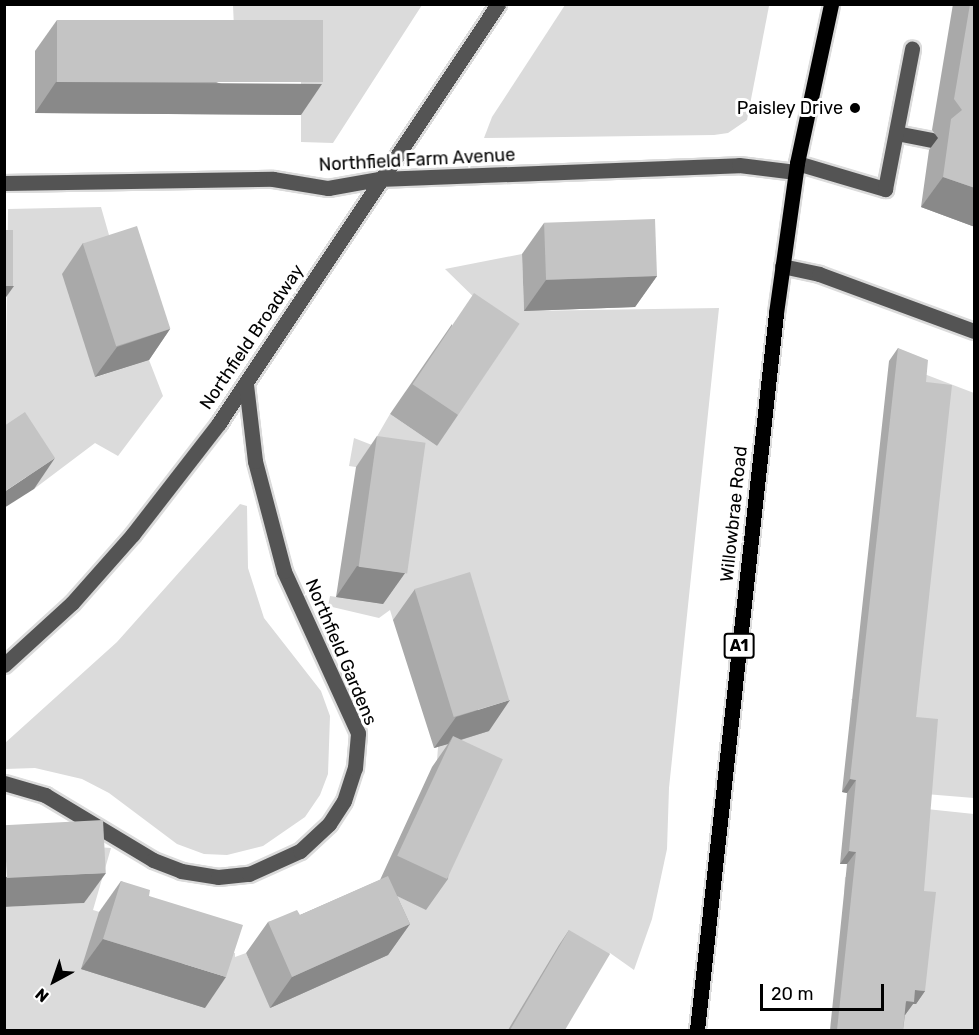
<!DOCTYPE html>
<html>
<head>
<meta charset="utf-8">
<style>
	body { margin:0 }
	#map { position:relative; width:979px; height:1035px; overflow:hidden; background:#fff; font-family:Rubik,sans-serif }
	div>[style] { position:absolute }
	.green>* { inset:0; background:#dbdbdb }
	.roads { filter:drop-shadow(2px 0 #dbdbdb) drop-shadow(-2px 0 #dbdbdb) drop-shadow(0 2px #dbdbdb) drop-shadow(0 -2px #dbdbdb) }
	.minor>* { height:15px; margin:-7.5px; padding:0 7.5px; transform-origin:7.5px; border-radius:7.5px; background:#545454 }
	.major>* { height:15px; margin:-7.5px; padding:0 7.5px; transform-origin:7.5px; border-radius:7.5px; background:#000 }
	.wall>* { inset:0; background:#a9a9a9 }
	.shaded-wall>* { inset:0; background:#898989 }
	.building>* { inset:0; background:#c4c4c4; transform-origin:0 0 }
	.dots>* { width:16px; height:16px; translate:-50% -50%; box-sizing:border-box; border:3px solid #fff; border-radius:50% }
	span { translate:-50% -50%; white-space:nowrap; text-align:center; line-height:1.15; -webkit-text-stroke:6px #fff; paint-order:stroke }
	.shield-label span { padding:2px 4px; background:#fff; border:2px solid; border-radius:4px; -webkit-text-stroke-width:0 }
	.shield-label { font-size:16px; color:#000; font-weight:700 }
	.poi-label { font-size:18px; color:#000 }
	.right { translate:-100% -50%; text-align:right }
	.street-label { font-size:18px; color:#000 }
	.frame { position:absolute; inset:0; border:6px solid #000; pointer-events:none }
	.north { position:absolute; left:24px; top:951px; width:60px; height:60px; -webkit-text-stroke:4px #fff; paint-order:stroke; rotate:220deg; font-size:16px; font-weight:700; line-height:24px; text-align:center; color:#000 }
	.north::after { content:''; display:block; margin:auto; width:21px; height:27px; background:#000; clip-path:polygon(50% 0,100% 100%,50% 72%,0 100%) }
	.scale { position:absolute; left:760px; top:984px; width:124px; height:27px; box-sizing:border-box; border:3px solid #000; border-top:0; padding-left:8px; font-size:18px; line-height:21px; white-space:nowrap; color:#000; -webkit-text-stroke:4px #fff; paint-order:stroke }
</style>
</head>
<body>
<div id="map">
	<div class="green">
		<i style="clip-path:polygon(233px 5px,422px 5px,333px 143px,301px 142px,301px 53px,235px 52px)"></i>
		<i style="clip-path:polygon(565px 5px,769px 6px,747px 120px,728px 133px,714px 135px,484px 138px,492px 117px)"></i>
		<i style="clip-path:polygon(101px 207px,115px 256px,96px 377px,149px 360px,163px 396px,118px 456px,95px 443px,34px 489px,5px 445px,8px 209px)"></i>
		<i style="clip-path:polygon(522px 254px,524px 311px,719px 308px,669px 788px,667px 849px,652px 919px,634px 970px,610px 953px,600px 969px,508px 1030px,5px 1030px,4px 907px,84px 903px,82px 846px,111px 848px,93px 910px,235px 953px,235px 957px,246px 953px,271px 1007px,382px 889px,426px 909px,438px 747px,488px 731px,393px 620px,390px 610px,379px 618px,328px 606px,330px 596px,383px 604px,403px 474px,349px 466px,354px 438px,372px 445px,390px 414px,437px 446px,486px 309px,445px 269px)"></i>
		<i style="clip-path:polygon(919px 372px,974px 393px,974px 798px,901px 792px,851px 699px,891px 702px)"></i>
		<i style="clip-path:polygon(240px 504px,247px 506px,248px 568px,264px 618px,321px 691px,330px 716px,328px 774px,320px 795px,305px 817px,263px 846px,227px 855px,204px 854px,177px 844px,109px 793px,82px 779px,35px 768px,5px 769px,5px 743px,117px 642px)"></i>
		<i style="clip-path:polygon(898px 806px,974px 814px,974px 1030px,858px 1030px,932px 905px,844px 895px,845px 877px,918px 885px)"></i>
	</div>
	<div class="roads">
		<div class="minor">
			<i style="left:896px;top:133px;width:36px;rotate:11deg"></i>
			<i style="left:797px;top:163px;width:92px;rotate:16.5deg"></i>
			<i style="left:885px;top:189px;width:143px;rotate:-79.1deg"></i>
			<i style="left:4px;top:183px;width:269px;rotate:-0.9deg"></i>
			<i style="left:273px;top:179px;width:56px;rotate:9.3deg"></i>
			<i style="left:328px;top:188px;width:52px;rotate:-10deg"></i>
			<i style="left:379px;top:179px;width:360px;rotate:-2.2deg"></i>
			<i style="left:739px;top:165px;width:57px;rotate:7deg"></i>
			<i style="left:782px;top:266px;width:38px;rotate:12deg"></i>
			<i style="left:819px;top:274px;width:165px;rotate:20.2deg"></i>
			<i style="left:4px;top:665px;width:92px;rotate:-42.4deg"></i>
			<i style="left:72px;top:603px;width:92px;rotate:-48.5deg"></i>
			<i style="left:133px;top:534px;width:140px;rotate:-52.2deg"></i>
			<i style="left:219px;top:423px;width:503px;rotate:-56.34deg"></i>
			<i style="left:4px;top:783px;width:43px;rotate:16.3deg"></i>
			<i style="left:45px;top:795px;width:126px;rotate:31deg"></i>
			<i style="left:153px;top:860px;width:30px;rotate:21deg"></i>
			<i style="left:181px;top:871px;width:37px;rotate:9deg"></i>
			<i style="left:218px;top:877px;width:31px;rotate:-6deg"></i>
			<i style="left:249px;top:874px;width:56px;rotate:-24.3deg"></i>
			<i style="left:300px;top:851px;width:40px;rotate:-43deg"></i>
			<i style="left:329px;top:824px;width:27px;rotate:-57deg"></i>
			<i style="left:344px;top:801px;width:35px;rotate:-72deg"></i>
			<i style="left:355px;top:768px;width:35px;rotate:-85deg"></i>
			<i style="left:358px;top:733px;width:178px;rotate:-114.6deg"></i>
			<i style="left:284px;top:571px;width:114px;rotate:-104.8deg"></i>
			<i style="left:255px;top:461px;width:78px;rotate:-96.7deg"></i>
		</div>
		<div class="major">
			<i style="left:697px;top:1030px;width:721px;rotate:-83.71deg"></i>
			<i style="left:776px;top:313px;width:151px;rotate:-82deg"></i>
			<i style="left:797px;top:163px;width:163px;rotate:-77.9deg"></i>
		</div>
	</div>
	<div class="wall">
		<i style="clip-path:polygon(953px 4px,975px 4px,975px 227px,921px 207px,929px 150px,938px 138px,932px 130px)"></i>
		<i style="clip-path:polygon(57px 20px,301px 115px,35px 113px,35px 51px)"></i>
		<i style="clip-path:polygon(544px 223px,657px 276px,635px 307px,524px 311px,522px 254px)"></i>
		<i style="clip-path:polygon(83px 243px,170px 329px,149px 360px,95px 377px,62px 274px)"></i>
		<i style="clip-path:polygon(452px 324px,458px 415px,437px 446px,390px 414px)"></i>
		<i style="clip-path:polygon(898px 348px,926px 382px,916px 717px,924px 891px,925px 991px,916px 1004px,913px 1004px,905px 1015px,903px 1030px,830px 1030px,847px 864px,840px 864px,847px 793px,842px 792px,889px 361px)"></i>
		<i style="clip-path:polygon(377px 436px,405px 573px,383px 604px,336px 597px,356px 467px)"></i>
		<i style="clip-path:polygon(415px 589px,489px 731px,461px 740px,448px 879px,426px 910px,397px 896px,410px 924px,388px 955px,270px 1008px,246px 953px,268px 922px,300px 915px,380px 880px,432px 767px,448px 744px,434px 748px,393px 620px)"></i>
		<i style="clip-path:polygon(121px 881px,149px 896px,205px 1008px,81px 969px,99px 912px)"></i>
		<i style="clip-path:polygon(569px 930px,565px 1030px,508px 1030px,559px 945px)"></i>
	</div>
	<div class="shaded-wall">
		<i style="clip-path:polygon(56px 82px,322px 84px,301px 115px,35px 113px)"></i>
		<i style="clip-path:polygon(943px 177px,975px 188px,975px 227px,921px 207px)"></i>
		<i style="clip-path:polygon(657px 276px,635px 307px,524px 311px,546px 280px)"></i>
		<i style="clip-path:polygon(4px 286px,14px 286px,4px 300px)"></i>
		<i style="clip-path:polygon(170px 329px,149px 360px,95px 377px,117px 347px)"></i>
		<i style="clip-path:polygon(55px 458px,34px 489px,4px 508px,4px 492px)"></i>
		<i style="clip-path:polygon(357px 566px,405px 573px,383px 604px,336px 597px)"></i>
		<i style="clip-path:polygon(510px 700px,489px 731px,450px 743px,453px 736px,448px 744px,434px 748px,456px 717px)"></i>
		<i style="clip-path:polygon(850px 779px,856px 780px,847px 793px,842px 792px)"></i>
		<i style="clip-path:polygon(849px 851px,856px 852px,847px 864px,840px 864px)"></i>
		<i style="clip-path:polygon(106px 873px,84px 903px,4px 907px,4px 877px)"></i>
		<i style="clip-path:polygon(410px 924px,388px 955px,270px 1008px,292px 977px)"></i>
		<i style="clip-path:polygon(103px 939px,226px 977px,205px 1008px,81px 969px)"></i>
		<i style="clip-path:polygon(915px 990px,925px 991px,916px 1004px,913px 1004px,905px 1015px,897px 1014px)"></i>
	</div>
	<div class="building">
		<i style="clip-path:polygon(970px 4px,975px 4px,975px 188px,943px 177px,951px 119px,962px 110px,954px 99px)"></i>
		<i style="left:57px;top:20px;width:266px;height:62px"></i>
		<i style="left:655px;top:219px;width:57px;height:111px;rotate:88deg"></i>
		<i style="left:137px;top:226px;width:108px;height:57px;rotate:72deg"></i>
		<i style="left:4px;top:230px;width:9px;height:56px"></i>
		<i style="left:474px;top:293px;width:55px;height:110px;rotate:34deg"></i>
		<i style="clip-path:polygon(898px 348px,928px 360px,926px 382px,952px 385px,916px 717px,938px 719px,924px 891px,936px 892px,925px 991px,915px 990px,914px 1002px,906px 1001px,903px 1030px,837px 1030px,856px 852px,849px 851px,856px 780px,850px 779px)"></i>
		<i style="clip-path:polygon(25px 412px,55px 458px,4px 492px,4px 426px)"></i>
		<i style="left:377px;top:436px;width:49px;height:132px;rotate:8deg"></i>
		<i style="left:470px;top:572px;width:134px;height:58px;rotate:73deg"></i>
		<i style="left:453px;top:736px;width:55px;height:132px;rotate:25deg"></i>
		<i style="left:103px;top:820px;width:53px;height:99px;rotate:87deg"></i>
		<i style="clip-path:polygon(388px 876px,410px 924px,292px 977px,268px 922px,297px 910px,300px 915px)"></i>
		<i style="clip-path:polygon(121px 881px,150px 890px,149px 896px,243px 925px,226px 977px,103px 939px)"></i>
		<i style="clip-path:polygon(569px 930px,610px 954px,565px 1030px,510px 1030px)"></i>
	</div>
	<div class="dots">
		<i style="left:855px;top:108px;background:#000"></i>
	</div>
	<div class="shield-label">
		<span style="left:739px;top:646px">A1</span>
	</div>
	<div class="poi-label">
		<span class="right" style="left:843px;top:108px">Paisley Drive</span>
	</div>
	<div class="street-label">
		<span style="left:417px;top:160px;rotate:-3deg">Northfield Farm Avenue</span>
		<span style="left:252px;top:337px;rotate:-56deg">Northfield Broadway</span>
		<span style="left:734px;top:514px;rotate:-84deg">Willowbrae Road</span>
		<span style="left:341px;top:652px;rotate:67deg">Northfield Gardens</span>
	</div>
	<div class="frame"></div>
	<div class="north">N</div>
	<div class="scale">20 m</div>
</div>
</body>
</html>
